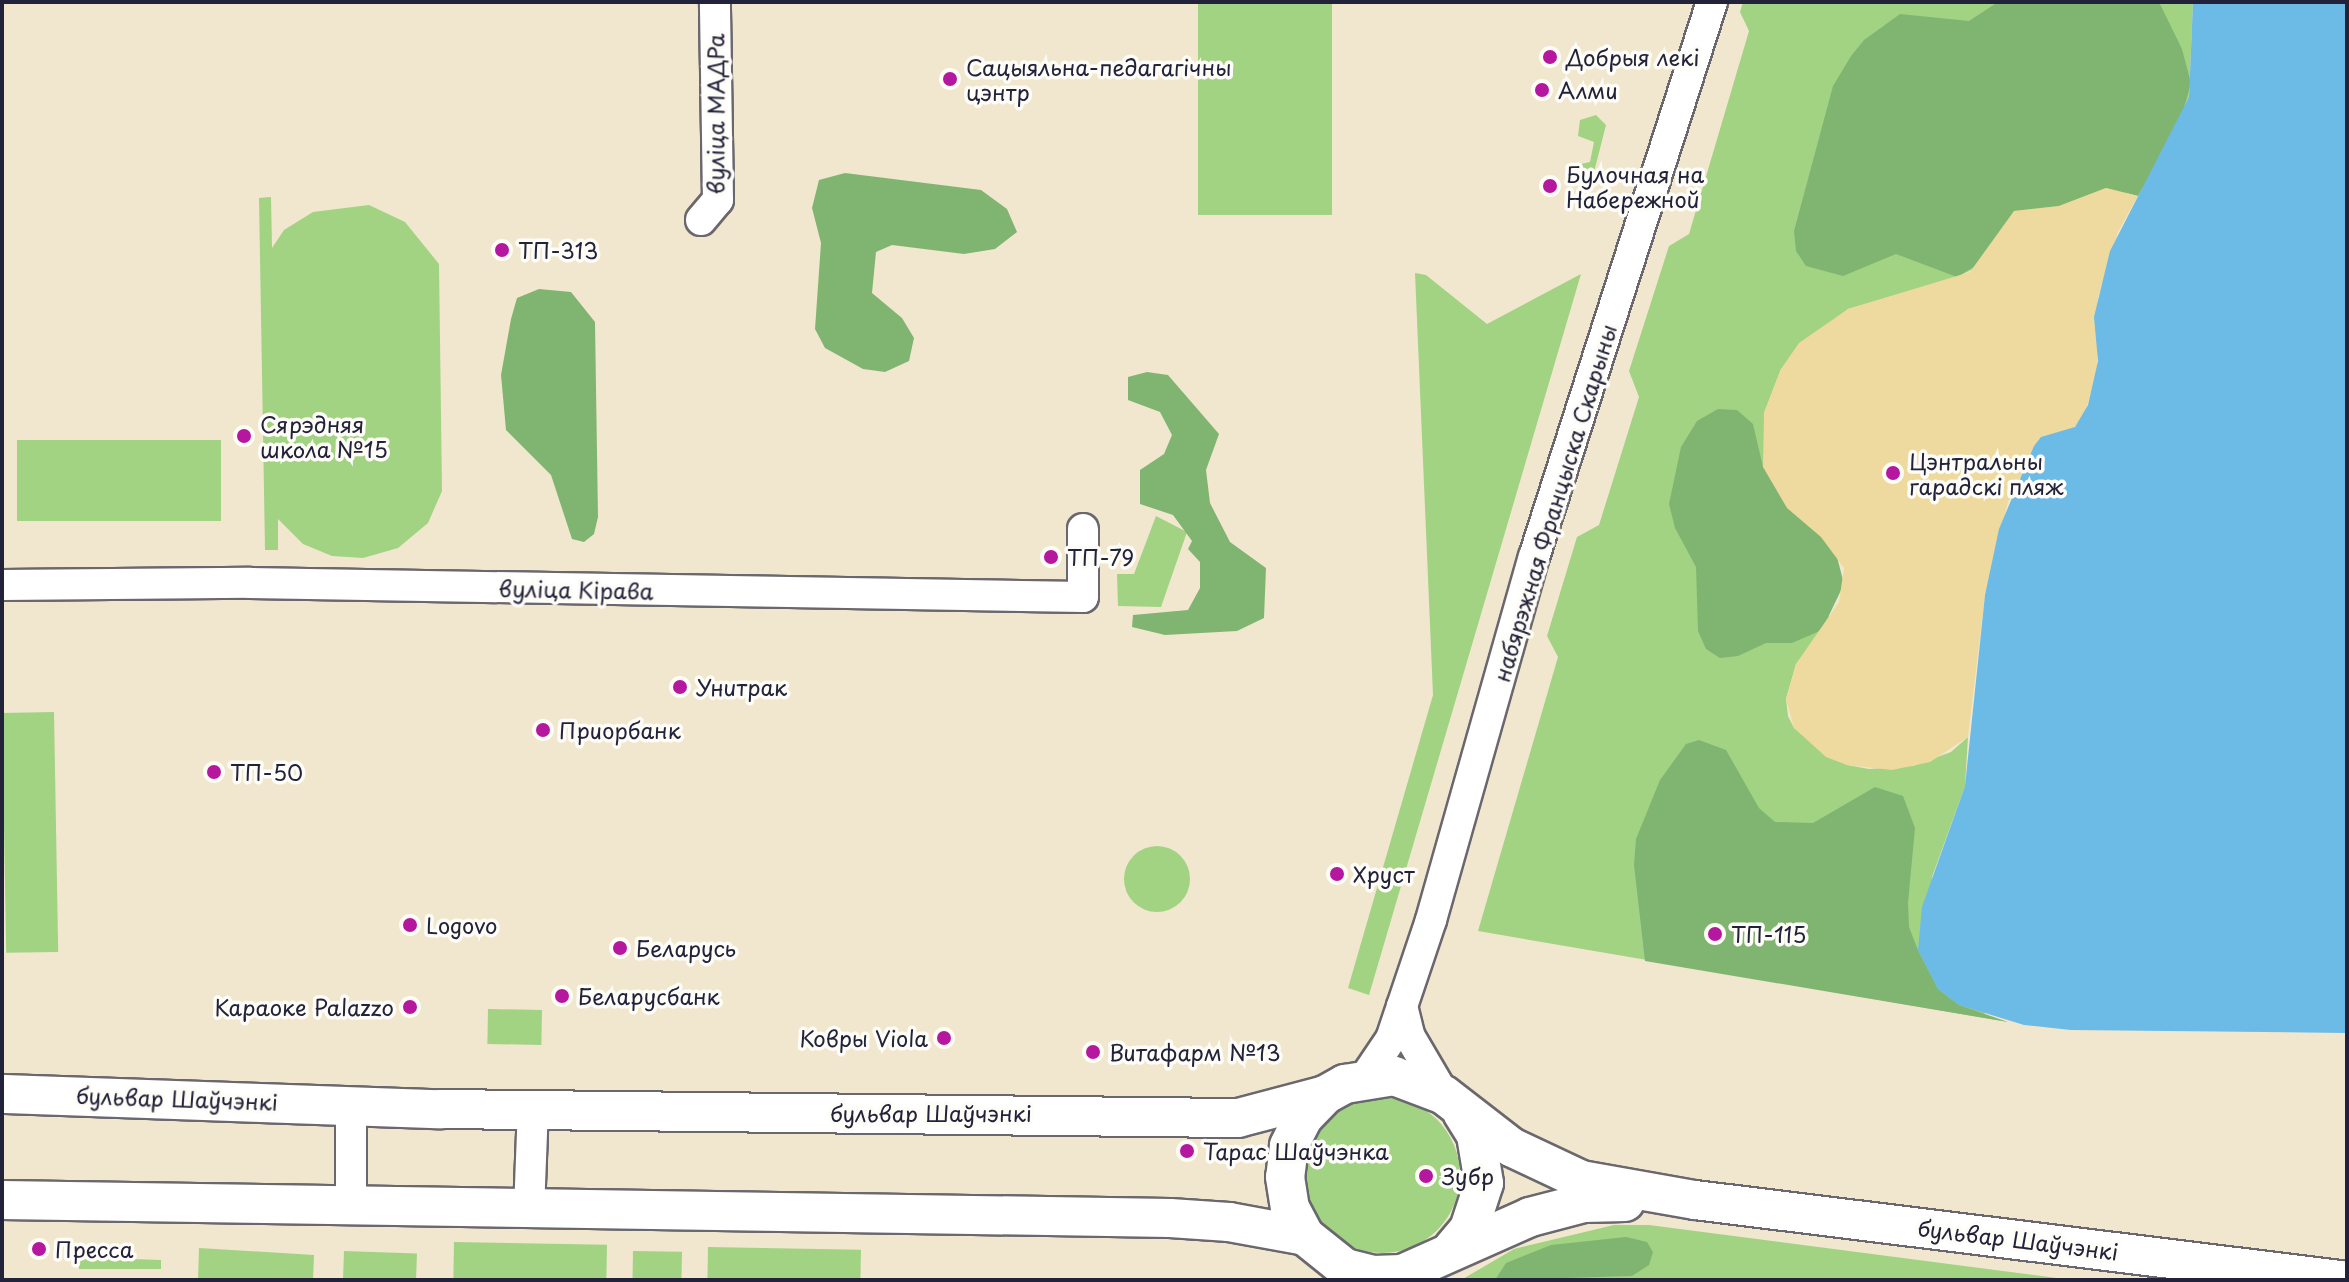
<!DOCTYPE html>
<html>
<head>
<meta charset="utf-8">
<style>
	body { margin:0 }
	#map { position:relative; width:2349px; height:1282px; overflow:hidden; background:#f1e7ce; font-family:"Playpen Sans",sans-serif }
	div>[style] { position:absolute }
	.green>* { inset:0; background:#a1d383; transform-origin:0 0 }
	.round { border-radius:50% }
	.forest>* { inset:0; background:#80b571 }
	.sand>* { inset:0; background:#eeda9e }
	.water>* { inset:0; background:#6cbae6 }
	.roads { filter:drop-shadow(2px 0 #6a676e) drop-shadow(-2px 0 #6a676e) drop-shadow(0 2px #6a676e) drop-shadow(0 -2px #6a676e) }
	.minor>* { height:30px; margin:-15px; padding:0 15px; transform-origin:15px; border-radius:15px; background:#fff }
	.major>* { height:38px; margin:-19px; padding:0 19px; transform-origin:19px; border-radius:19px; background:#fff }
	.dots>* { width:22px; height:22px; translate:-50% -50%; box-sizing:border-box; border:4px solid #fdfcf7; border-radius:50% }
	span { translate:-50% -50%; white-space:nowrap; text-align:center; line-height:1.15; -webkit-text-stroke:7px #fdfcf7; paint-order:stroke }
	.poi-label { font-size:22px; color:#22223b }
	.left { translate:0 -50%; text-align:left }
	.right { translate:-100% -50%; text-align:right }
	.street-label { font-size:22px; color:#22223b }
	.frame { position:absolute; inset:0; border:4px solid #22223b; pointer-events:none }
</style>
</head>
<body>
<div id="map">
	<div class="green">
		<i style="left:1198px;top:2px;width:134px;height:213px"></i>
		<i style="clip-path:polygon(1743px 2px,2193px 2px,2189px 97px,2138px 196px,2130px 192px,1957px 277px,1848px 309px,1781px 369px,1764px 413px,1830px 620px,1796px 664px,1786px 699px,1788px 716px,1794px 728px,1847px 765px,1869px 769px,1913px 766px,1951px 752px,1968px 737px,1965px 786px,1932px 877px,1986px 1017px,2008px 1022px,1478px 931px,1558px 657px,1547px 636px,1577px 537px,1599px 525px,1639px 397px,1629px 371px,1669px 246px,1689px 234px,1749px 31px,1740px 12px)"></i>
		<i style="clip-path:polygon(1596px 115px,1606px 125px,1592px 180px,1582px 184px,1581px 164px,1590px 162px,1594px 142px,1578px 136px,1580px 120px)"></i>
		<i style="clip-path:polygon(271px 197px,272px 248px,284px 230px,313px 212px,369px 205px,405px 222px,439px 264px,442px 491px,428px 523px,398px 548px,363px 558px,332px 556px,303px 544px,278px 519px,278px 550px,265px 550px,259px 198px)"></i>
		<i style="clip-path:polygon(1415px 273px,1426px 275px,1487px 324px,1581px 274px,1369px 995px,1348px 988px,1433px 695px)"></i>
		<i style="left:221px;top:440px;width:81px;height:204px;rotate:90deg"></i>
		<i style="clip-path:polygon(1156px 516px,1187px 532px,1161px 607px,1118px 606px,1117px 574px,1134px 574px)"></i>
		<i style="left:54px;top:712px;width:240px;height:52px;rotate:89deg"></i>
		<i class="round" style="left:1124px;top:846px;width:66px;height:66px"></i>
		<i style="left:488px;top:1009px;width:54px;height:35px;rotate:1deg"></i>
		<i class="round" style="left:1304px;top:1097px;width:156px;height:156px"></i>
		<i style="clip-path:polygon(1614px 1225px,1649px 1225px,2072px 1280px,1461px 1280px,1514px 1249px)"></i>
		<i style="left:454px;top:1242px;width:153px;height:38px;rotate:1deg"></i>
		<i style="left:708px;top:1247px;width:153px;height:33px;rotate:1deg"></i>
		<i style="clip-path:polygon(199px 1248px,314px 1255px,313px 1280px,198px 1280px)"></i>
		<i style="left:344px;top:1251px;width:73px;height:29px;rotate:2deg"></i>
		<i style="left:633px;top:1251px;width:49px;height:29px;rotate:1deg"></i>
		<i style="clip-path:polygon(78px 1257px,161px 1260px,161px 1269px,79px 1269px)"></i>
	</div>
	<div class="forest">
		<i style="clip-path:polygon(1998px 2px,2159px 2px,2182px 49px,2191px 83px,2180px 123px,2138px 196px,2106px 188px,2059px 206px,2014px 211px,1982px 262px,1957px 277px,1896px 254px,1843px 276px,1806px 266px,1796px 251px,1794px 231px,1833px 86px,1851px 56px,1864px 40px,1900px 14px,1969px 21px)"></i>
		<i style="clip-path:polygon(845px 173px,981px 190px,1007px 209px,1017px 232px,995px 249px,964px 254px,892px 245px,876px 252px,872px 293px,902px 318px,914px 338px,909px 361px,885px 372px,863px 369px,825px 348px,815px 329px,821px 243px,812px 208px,819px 180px)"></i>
		<i style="clip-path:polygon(539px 289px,571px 292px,595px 322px,598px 517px,594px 534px,584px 542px,572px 539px,551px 475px,506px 430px,501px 375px,511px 319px,517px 298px)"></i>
		<i style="clip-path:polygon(1147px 372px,1168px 375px,1219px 434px,1206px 470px,1210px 503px,1230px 542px,1266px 568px,1264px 618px,1237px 631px,1165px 635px,1132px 627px,1133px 615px,1188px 610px,1200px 588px,1200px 562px,1188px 549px,1192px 541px,1173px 515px,1140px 504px,1140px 470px,1164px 454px,1172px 435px,1160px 412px,1128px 400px,1128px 377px)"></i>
		<i style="clip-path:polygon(1718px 409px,1737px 410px,1753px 424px,1763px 467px,1836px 553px,1844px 584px,1822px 630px,1792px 643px,1766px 643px,1738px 656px,1720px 658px,1706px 649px,1698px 631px,1696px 567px,1675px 528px,1669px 504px,1681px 447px,1697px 421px)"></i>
		<i style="clip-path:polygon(1699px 740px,1726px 750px,1759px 808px,1775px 822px,1813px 823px,1875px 787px,1903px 796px,1915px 828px,1908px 903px,1909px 927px,1918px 950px,1938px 989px,1959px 1005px,2008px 1022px,1645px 961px,1634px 865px,1636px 839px,1660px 780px,1686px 744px)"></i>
		<i style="clip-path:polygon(1626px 1237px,1647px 1242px,1653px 1252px,1649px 1265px,1632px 1276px,1495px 1280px,1506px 1263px,1551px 1245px)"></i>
	</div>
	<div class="sand">
		<i style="clip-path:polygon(2106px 188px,2138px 196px,2118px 232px,2098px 297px,2097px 374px,2083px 418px,2069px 432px,2041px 437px,2008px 502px,1985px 595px,1968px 737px,1930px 762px,1892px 770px,1847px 765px,1826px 757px,1794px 728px,1786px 699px,1796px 664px,1839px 602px,1844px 568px,1821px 537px,1787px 508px,1763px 467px,1764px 413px,1781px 369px,1799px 343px,1848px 309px,1970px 272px,2014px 211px,2059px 206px)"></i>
	</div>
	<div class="water">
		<i style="clip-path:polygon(2193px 2px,2347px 2px,2347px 1033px,2071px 1030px,2024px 1025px,1959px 1005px,1938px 989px,1918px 950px,1922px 907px,1965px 786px,1985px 595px,1999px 529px,2034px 446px,2041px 437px,2075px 427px,2088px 405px,2098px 361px,2094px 317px,2110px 251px,2189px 97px)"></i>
	</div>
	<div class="roads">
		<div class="minor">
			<i style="left:701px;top:220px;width:26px;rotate:-50deg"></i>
			<i style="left:718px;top:200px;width:198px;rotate:-90.9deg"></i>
			<i style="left:2px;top:585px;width:248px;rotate:-0.5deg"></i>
			<i style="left:250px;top:583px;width:833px;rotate:0.96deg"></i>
			<i style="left:1083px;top:597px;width:68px;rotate:-90deg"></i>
			<i style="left:1402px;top:1006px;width:32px;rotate:76deg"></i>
			<i style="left:1410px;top:1037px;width:67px;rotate:59.6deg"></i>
			<i style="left:1364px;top:1079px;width:48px;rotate:-56deg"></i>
			<i style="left:1391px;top:1039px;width:126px;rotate:-71.4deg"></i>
			<i style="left:1431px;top:920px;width:377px;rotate:-74.2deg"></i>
			<i style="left:1534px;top:557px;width:583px;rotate:-72.22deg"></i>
			<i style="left:351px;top:1205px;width:99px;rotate:-90deg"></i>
			<i style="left:529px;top:1211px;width:102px;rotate:-87.8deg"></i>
		</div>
		<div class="major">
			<i style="left:2px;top:1094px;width:438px;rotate:2deg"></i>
			<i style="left:440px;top:1109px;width:798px;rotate:0.65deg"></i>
			<i style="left:1238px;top:1118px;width:90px;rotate:-14.8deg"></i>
			<i style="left:1325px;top:1095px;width:23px;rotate:-29deg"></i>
			<i style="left:1345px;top:1084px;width:50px;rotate:-9.3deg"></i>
			<i style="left:1394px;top:1076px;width:53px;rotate:20.8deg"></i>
			<i style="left:1444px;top:1095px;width:85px;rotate:37.8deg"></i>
			<i style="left:1511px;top:1147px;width:77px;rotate:25.2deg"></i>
			<i style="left:1581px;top:1180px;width:116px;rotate:10deg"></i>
			<i style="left:1695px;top:1200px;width:650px;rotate:7.07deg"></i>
			<i style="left:1325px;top:1095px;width:32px;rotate:134deg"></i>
			<i style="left:1303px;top:1118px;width:31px;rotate:117deg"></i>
			<i style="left:1289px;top:1146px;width:31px;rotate:97deg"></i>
			<i style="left:1285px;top:1177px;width:31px;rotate:81deg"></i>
			<i style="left:1290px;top:1208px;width:32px;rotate:62deg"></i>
			<i style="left:1305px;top:1236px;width:51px;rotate:38.7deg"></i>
			<i style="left:1345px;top:1268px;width:29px;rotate:14deg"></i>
			<i style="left:1373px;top:1275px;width:29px;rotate:-2deg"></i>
			<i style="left:1402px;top:1274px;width:140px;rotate:-24deg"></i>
			<i style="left:1530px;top:1217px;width:56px;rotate:-14.5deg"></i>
			<i style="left:1584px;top:1203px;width:41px;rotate:-1.4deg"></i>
			<i style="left:2px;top:1200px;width:1168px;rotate:0.88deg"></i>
			<i style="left:1170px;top:1218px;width:59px;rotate:3.9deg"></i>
			<i style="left:1229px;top:1222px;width:77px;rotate:10.4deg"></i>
			<i style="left:1453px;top:1248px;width:25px;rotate:-50deg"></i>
			<i style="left:1469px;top:1229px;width:48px;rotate:-71.9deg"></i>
			<i style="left:1484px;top:1183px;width:49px;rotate:-99.5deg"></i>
			<i style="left:1476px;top:1135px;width:25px;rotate:-122deg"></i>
		</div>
	</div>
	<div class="dots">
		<i style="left:1550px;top:57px;background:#b5179e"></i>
		<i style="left:950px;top:79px;background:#b5179e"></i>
		<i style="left:1542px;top:90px;background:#b5179e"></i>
		<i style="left:1550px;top:186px;background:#b5179e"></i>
		<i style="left:502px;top:250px;background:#b5179e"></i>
		<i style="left:244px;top:436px;background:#b5179e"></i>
		<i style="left:1893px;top:473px;background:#b5179e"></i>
		<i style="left:1051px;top:557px;background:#b5179e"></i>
		<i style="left:680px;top:687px;background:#b5179e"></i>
		<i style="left:543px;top:730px;background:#b5179e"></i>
		<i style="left:214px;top:772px;background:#b5179e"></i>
		<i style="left:1337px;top:874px;background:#b5179e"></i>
		<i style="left:410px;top:925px;background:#b5179e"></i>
		<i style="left:1715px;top:934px;background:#b5179e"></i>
		<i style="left:620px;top:948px;background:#b5179e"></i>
		<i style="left:562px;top:996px;background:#b5179e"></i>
		<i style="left:410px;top:1007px;background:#b5179e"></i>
		<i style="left:944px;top:1038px;background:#b5179e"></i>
		<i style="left:1093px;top:1052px;background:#b5179e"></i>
		<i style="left:1187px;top:1151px;background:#b5179e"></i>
		<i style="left:1426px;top:1176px;background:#b5179e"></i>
		<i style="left:39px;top:1249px;background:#b5179e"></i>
	</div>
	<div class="poi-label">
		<span class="left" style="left:1566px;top:57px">Добрыя лекі</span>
		<span class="left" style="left:966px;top:79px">Сацыяльна-педагагічны<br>цэнтр</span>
		<span class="left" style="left:1558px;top:90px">Алми</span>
		<span class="left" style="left:1566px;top:186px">Булочная на<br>Набережной</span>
		<span class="left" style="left:518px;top:250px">ТП-313</span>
		<span class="left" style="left:260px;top:436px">Сярэдняя<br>школа №15</span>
		<span class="left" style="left:1909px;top:473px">Цэнтральны<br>гарадскі пляж</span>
		<span class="left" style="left:1067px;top:557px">ТП-79</span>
		<span class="left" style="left:696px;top:687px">Унитрак</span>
		<span class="left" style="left:559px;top:730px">Приорбанк</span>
		<span class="left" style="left:230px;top:772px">ТП-50</span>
		<span class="left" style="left:1353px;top:874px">Хруст</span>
		<span class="left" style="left:426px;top:925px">Logovo</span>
		<span class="left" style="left:1731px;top:934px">ТП-115</span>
		<span class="left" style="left:636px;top:948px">Беларусь</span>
		<span class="left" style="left:578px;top:996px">Беларусбанк</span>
		<span class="right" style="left:394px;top:1007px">Караоке Palazzo</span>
		<span class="right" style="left:928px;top:1038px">Ковры Viola</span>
		<span class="left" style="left:1109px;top:1052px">Витафарм №13</span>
		<span class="left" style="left:1203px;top:1151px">Тарас Шаўчэнка</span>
		<span class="left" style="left:1442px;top:1176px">Зубр</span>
		<span class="left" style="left:55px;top:1249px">Пресса</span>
	</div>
	<div class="street-label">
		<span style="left:715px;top:114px;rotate:-90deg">вуліца МАДРа</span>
		<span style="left:1554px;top:503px;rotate:-73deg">набярэжная Францыска Скарыны</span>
		<span style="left:576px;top:589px;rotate:1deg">вуліца Кірава</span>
		<span style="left:177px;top:1098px;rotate:2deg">бульвар Шаўчэнкі</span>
		<span style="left:931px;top:1113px">бульвар Шаўчэнкі</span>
		<span style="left:2018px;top:1239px;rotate:7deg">бульвар Шаўчэнкі</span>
	</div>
	<div class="frame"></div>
</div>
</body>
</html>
